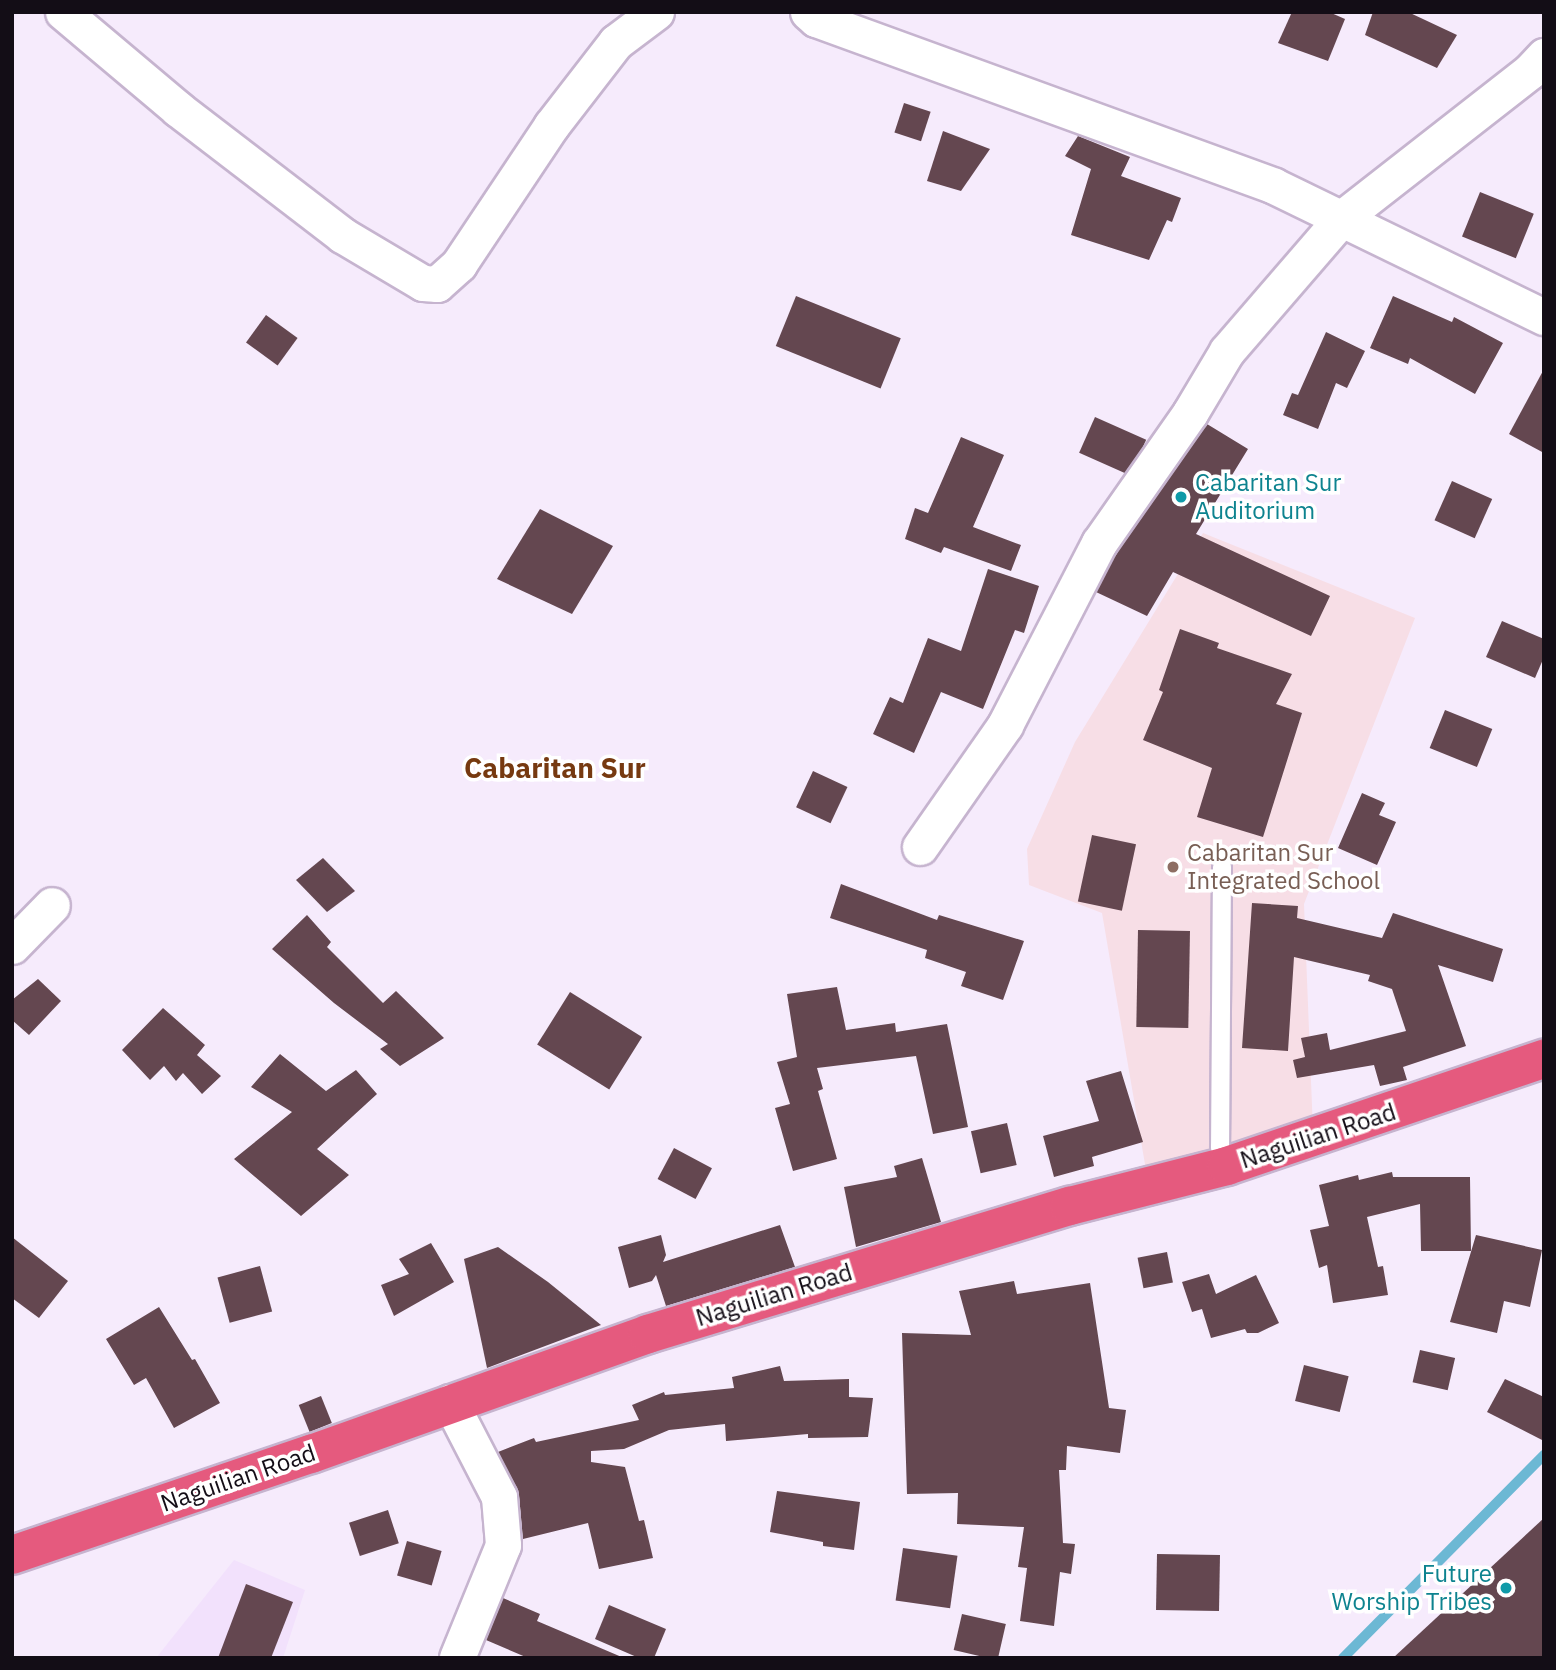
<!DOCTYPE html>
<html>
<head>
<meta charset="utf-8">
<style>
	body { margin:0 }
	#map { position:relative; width:1556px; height:1670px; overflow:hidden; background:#f6ebfc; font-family:"IBM Plex Sans",sans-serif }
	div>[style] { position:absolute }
	.built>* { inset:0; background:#f2e1fc }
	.education>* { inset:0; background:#f7dee6 }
	.stream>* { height:10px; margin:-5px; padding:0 5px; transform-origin:5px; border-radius:5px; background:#6cb8d4 }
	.building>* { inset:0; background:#644750; transform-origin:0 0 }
	.roads { filter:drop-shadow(2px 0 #c6b4cf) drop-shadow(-2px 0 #c6b4cf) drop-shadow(0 2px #c6b4cf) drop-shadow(0 -2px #c6b4cf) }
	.lane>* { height:18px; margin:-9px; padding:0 9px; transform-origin:9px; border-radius:9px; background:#fff }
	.street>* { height:35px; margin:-17.5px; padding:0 17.5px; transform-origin:17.5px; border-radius:17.5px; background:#fff }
	.highway>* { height:38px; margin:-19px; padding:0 19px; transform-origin:19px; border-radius:19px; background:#e55a7e }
	.dots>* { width:19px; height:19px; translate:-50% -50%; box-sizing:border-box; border:4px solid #fff; border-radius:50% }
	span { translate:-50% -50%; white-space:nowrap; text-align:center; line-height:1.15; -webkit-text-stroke:7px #fff; paint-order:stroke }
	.culture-label { font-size:24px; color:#0d838f }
	.left { translate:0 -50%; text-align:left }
	.right { translate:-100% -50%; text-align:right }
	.education-label { font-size:24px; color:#785e54 }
	.street-label { font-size:24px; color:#130d16 }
	.quarter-label { font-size:28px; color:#763910; font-weight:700 }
	.frame { position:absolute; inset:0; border:14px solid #130d16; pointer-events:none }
</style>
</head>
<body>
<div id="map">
	<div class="built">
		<i style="clip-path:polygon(234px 1560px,305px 1590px,283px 1658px,156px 1658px)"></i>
	</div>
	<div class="education">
		<i style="clip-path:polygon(1203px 533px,1415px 618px,1304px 904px,1313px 1131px,1147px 1176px,1102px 913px,1029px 885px,1027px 849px,1075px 742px)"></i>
	</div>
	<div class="stream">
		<i style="left:1343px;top:1658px;width:286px;rotate:-45.3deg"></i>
	</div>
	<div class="building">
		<i style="clip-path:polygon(1292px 12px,1329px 12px,1345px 19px,1328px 61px,1278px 43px)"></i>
		<i style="clip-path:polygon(1373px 12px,1408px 12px,1457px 35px,1437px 68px,1365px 35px)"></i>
		<i style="left:904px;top:103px;width:28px;height:31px;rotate:18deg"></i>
		<i style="clip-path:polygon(943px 131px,990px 149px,961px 191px,927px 181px)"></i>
		<i style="clip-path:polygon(1078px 136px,1130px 157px,1121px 176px,1181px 198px,1172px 222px,1167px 220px,1149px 260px,1071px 235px,1091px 169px,1065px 156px)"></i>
		<i style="left:1480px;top:192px;width:58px;height:48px;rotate:22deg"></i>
		<i style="left:796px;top:296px;width:113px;height:54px;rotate:22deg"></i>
		<i style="clip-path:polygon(1393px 296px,1452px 322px,1454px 317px,1503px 343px,1475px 394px,1410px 358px,1408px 364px,1370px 348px)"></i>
		<i style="left:266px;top:315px;width:39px;height:34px;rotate:36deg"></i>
		<i style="clip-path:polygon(1326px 332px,1365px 351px,1347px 388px,1336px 383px,1318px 429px,1283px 415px,1292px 393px,1298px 395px)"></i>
		<i style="clip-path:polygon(1544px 369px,1544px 453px,1509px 434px)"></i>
		<i style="left:1095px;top:417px;width:56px;height:39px;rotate:24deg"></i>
		<i style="clip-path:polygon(1207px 424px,1248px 449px,1196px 534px,1330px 596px,1311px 636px,1173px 572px,1147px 616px,1096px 592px,1116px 553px)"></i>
		<i style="clip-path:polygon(961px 437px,1004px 455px,973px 527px,1021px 545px,1011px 571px,944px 547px,941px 553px,905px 539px,915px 508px,928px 513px)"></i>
		<i style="left:1452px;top:481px;width:44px;height:43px;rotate:24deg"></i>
		<i style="clip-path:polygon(540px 509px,613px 546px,572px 614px,497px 579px)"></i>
		<i style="clip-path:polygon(988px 569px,1039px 586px,1024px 633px,1015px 630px,983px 709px,941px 692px,914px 753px,873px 734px,890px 697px,903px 703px,928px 638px,961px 651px)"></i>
		<i style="clip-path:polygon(1502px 621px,1544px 639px,1544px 657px,1535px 678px,1486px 657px)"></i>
		<i style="clip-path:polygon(1180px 629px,1219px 643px,1217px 648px,1292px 674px,1276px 704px,1302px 713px,1263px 837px,1197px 817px,1212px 768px,1143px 740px,1163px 692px,1159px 690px)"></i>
		<i style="left:1445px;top:710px;width:51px;height:41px;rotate:22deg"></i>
		<i style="left:813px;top:771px;width:38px;height:40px;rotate:25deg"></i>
		<i style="clip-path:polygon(1362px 793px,1385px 803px,1379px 815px,1396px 822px,1377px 865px,1338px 848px)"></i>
		<i style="left:1092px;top:835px;width:45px;height:68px;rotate:12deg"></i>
		<i style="clip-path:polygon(323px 858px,355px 891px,327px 912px,296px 880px)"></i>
		<i style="clip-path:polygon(841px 884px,937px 920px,939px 915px,1024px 941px,1003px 1000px,961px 986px,966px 972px,925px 958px,927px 950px,830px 918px)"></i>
		<i style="clip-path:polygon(1252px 903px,1298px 906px,1297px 918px,1382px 938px,1393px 913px,1503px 949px,1493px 982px,1438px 965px,1466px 1046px,1403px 1067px,1407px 1080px,1380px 1086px,1374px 1065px,1297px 1078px,1293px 1060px,1305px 1057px,1301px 1038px,1327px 1033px,1330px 1050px,1406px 1031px,1392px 989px,1368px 981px,1370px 975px,1294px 957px,1288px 1051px,1242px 1048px)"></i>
		<i style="clip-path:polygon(307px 915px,331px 942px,327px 947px,383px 1003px,396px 991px,444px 1038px,400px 1066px,380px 1049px,388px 1044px,334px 1003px,272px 949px)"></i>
		<i style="left:1138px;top:930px;width:52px;height:97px;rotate:1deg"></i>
		<i style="clip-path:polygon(38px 979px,61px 1001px,29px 1035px,12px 1020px,12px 1000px)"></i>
		<i style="clip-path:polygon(837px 987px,846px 1030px,895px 1023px,896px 1032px,947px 1024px,968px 1127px,933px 1134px,916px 1056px,817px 1068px,823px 1089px,818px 1091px,837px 1159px,793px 1171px,775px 1108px,790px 1104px,777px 1062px,797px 1057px,787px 994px)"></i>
		<i style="left:570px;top:992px;width:85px;height:62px;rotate:32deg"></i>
		<i style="clip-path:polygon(163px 1008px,205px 1045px,197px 1055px,221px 1076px,202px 1094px,183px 1073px,176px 1081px,164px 1066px,150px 1080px,122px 1050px)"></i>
		<i style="clip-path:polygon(280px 1054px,326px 1091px,356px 1070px,377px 1094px,317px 1149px,349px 1175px,301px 1216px,234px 1159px,292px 1112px,251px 1087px)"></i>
		<i style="clip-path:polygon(1121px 1071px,1143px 1142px,1092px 1157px,1094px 1166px,1054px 1177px,1043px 1136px,1099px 1121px,1086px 1081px)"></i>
		<i style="left:1007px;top:1123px;width:43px;height:37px;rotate:77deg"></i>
		<i style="left:674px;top:1148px;width:43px;height:35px;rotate:28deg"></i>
		<i style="clip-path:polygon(922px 1158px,941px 1222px,856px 1247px,844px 1187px,897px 1177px,894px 1166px)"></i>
		<i style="clip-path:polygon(1392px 1172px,1393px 1177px,1470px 1177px,1471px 1251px,1421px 1251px,1420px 1204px,1367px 1217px,1378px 1267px,1383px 1266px,1388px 1295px,1333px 1303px,1327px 1265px,1319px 1268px,1310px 1230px,1329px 1226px,1319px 1185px,1358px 1175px,1359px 1180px)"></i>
		<i style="clip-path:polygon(780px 1225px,795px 1267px,666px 1306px,656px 1275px,652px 1281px,629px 1288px,618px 1247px,661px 1235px,666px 1255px,663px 1262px)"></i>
		<i style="clip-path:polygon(1476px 1235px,1542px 1250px,1530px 1307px,1504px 1301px,1497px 1333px,1450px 1322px)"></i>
		<i style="clip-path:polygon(12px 1237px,68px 1281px,39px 1318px,12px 1298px)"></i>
		<i style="clip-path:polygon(431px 1243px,454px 1282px,394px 1316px,381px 1285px,409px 1274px,399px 1259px)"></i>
		<i style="clip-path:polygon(498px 1247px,548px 1282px,601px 1325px,487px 1368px,464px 1259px)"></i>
		<i style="left:1167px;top:1252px;width:31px;height:30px;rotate:79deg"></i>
		<i style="left:260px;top:1266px;width:47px;height:44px;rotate:75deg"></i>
		<i style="clip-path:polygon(1209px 1274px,1216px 1294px,1256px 1275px,1279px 1323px,1258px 1333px,1247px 1333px,1245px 1329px,1211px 1338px,1202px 1309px,1192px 1312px,1182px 1282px)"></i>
		<i style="clip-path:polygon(1014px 1281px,1017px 1294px,1090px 1283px,1109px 1408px,1126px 1410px,1120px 1453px,1067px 1446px,1066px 1470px,1059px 1470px,1063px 1543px,1075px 1544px,1071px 1574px,1060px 1572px,1054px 1626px,1020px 1621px,1027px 1568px,1018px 1567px,1024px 1527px,957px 1524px,958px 1493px,907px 1494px,902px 1333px,971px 1335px,959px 1291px)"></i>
		<i style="clip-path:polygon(159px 1307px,192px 1360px,195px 1359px,220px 1403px,174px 1428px,146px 1378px,134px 1385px,106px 1339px)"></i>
		<i style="left:1420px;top:1350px;width:36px;height:33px;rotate:13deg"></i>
		<i style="left:1304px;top:1365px;width:46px;height:37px;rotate:14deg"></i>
		<i style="clip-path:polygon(780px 1366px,784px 1381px,849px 1379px,849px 1397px,873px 1398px,868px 1437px,808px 1438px,808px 1434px,726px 1441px,725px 1424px,669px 1430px,624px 1449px,591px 1451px,591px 1462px,625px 1467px,639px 1521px,644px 1520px,653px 1558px,599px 1569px,588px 1523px,523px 1539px,519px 1495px,498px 1452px,534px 1438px,536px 1442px,639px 1420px,632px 1405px,664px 1392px,665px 1395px,734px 1388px,732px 1377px)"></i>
		<i style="clip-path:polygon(1505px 1379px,1544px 1397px,1544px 1441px,1487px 1412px)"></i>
		<i style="left:321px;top:1396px;width:29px;height:24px;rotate:68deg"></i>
		<i style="clip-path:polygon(777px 1491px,860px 1502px,854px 1550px,823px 1546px,823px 1542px,770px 1532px)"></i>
		<i style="left:388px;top:1510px;width:35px;height:41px;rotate:72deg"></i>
		<i style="clip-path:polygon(1544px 1518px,1544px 1658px,1393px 1658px)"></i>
		<i style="left:407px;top:1541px;width:36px;height:36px;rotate:16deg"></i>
		<i style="left:903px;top:1548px;width:55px;height:53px;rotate:8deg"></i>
		<i style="left:1157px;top:1554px;width:63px;height:56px;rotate:1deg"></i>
		<i style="clip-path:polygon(246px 1584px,293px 1602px,271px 1658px,218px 1658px)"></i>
		<i style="clip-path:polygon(503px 1598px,540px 1614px,537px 1621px,624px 1658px,528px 1658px,486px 1640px)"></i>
		<i style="clip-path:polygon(609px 1605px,666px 1629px,654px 1658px,639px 1658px,595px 1639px)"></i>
		<i style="left:962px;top:1614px;width:45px;height:37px;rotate:13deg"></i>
	</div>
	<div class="roads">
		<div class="lane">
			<i style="left:1222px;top:867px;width:280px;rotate:90.4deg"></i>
			<i style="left:1220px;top:1147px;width:20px;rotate:70deg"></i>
		</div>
		<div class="street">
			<i style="left:63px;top:12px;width:150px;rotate:40.1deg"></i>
			<i style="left:178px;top:109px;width:207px;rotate:37.5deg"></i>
			<i style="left:342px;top:235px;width:94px;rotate:30.7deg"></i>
			<i style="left:423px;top:283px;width:14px;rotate:4deg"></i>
			<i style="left:437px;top:284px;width:30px;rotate:-42deg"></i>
			<i style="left:459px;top:264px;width:166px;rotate:-56.3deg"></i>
			<i style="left:551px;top:126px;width:106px;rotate:-52.3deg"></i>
			<i style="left:616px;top:42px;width:50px;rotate:-36.9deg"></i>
			<i style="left:808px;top:12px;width:11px;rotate:41deg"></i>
			<i style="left:816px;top:19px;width:487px;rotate:20deg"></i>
			<i style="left:1274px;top:186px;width:300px;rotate:25.9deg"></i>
			<i style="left:920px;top:847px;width:149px;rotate:-55.1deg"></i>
			<i style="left:1005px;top:725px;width:205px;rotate:-62.7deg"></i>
			<i style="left:1099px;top:543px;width:159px;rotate:-55deg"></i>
			<i style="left:1190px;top:413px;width:72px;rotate:-59.2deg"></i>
			<i style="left:1227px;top:351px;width:176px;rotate:-49.2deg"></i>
			<i style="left:1342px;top:218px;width:239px;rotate:-38deg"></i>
			<i style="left:1530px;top:71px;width:21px;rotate:-47deg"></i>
			<i style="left:12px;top:946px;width:57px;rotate:-45.7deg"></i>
			<i style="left:450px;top:1402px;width:107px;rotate:62.7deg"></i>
			<i style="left:499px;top:1497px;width:48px;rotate:85.2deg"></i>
			<i style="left:503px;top:1545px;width:122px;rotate:112.2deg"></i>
		</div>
		<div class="highway">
			<i style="left:12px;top:1555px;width:316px;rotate:-18.7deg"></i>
			<i style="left:311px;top:1454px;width:358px;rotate:-19.6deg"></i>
			<i style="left:648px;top:1334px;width:441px;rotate:-16.9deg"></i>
			<i style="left:1070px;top:1206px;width:162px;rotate:-14.3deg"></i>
			<i style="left:1227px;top:1166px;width:335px;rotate:-18.7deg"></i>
		</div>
	</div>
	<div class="dots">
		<i style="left:1181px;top:497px;background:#0f9aa8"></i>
		<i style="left:1173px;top:867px;background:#8d6e63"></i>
		<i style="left:1506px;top:1588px;background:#0f9aa8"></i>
	</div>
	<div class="culture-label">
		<span class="left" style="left:1195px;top:497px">Cabaritan Sur<br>Auditorium</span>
		<span class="right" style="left:1492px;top:1588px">Future<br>Worship Tribes</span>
	</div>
	<div class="education-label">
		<span class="left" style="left:1187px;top:867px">Cabaritan Sur<br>Integrated School</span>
	</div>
	<div class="street-label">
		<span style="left:1318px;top:1136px;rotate:-18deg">Naguilian Road</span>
		<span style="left:774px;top:1295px;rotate:-17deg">Naguilian Road</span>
		<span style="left:238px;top:1478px;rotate:-19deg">Naguilian Road</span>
	</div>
	<div class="quarter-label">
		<span style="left:555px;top:768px">Cabaritan Sur</span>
	</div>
	<div class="frame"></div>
</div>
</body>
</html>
